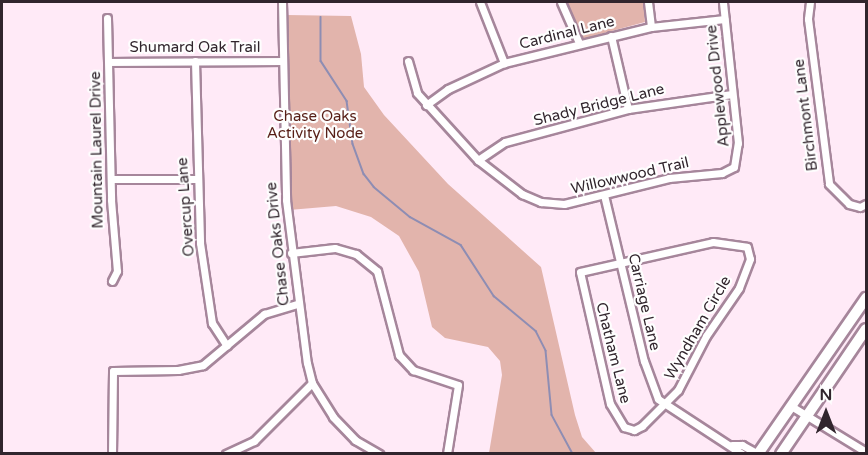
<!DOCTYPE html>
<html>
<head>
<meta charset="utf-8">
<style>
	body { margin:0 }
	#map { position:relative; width:868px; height:455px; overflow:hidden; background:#ffeaf7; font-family:"Varela Round",sans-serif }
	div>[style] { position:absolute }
	.green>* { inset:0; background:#e2b4ac }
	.stream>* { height:1.5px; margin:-0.75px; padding:0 0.75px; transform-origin:0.75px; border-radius:0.75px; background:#8e8db3 }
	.roads { filter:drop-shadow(2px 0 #a6869b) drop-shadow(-2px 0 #a6869b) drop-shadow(0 2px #a6869b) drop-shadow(0 -2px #a6869b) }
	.street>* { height:7px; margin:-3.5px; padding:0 3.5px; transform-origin:3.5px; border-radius:3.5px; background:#fff }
	.secondary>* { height:10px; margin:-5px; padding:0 5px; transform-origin:5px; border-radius:5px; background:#fff }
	span { translate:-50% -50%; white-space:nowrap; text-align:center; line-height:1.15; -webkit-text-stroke:4.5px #fefefe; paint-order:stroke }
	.street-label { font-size:15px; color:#31252d }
	.park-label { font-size:15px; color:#571e16 }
	.frame { position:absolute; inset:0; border:3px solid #31252d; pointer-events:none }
	.north { position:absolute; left:796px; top:383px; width:60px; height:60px; -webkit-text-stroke:4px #fefefe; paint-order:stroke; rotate:0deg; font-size:16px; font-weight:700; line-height:24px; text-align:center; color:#31252d }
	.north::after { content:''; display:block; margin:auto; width:21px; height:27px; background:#31252d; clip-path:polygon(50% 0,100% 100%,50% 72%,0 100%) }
</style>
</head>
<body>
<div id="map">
	<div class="green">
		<i style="clip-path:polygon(566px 2px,643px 2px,645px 22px,582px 39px)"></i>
		<i style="clip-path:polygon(287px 15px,351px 16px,361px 54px,364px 87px,384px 115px,448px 184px,541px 267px,575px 415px,582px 437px,596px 453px,489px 453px,502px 375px,500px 361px,488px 347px,445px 338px,432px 327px,419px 272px,399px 236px,371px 217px,336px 206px,289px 210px)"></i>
	</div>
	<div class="stream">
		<i style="left:321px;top:17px;width:44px;rotate:90deg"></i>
		<i style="left:321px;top:61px;width:48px;rotate:57deg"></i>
		<i style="left:347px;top:101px;width:43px;rotate:82.1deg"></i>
		<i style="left:353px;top:144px;width:32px;rotate:70deg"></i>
		<i style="left:364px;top:174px;width:16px;rotate:52deg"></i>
		<i style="left:374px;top:187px;width:47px;rotate:39.8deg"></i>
		<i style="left:410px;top:217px;width:58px;rotate:28.8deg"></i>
		<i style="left:461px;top:245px;width:61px;rotate:57.1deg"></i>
		<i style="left:494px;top:296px;width:55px;rotate:39.8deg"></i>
		<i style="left:536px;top:331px;width:22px;rotate:63deg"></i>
		<i style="left:546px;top:351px;width:64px;rotate:84.6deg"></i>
		<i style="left:552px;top:415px;width:44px;rotate:61.7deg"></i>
	</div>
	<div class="roads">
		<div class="street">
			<i style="left:282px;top:2px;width:198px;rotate:88.8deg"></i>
			<i style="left:286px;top:200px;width:164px;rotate:82.7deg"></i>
			<i style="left:307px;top:363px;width:21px;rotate:76deg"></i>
			<i style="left:312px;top:383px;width:40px;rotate:58deg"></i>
			<i style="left:333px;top:417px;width:32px;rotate:46deg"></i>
			<i style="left:355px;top:440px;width:28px;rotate:30deg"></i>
			<i style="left:480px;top:2px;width:66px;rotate:68.5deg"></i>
			<i style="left:561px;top:2px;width:45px;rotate:66.3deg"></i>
			<i style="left:648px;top:2px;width:25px;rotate:83deg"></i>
			<i style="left:810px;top:2px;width:17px;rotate:97deg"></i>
			<i style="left:808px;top:19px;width:166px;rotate:82.7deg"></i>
			<i style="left:829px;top:184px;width:28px;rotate:45deg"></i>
			<i style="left:849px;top:204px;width:11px;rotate:15deg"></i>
			<i style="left:860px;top:207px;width:7px;rotate:-27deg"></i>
			<i style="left:107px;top:18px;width:182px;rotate:88.7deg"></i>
			<i style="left:111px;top:200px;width:71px;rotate:85.2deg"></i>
			<i style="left:117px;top:271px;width:11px;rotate:117deg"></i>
			<i style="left:611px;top:36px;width:75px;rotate:76.9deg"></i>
			<i style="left:195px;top:61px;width:182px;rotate:88.4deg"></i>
			<i style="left:200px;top:243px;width:81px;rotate:81.5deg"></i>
			<i style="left:212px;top:323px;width:27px;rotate:57deg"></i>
			<i style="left:408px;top:61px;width:33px;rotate:74deg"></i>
			<i style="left:417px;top:93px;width:91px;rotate:47.7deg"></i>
			<i style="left:478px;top:160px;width:56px;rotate:37.7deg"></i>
			<i style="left:522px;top:194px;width:21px;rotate:23deg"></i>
			<i style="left:541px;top:202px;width:23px;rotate:5deg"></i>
			<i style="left:564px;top:204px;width:108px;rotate:-13.9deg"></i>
			<i style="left:669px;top:178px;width:53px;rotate:-5.4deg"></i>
			<i style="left:722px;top:173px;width:13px;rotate:-27deg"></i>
			<i style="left:734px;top:167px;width:24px;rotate:-81deg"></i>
			<i style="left:738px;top:143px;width:142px;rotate:-96.1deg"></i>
			<i style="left:109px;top:62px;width:173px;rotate:-0.3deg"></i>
			<i style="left:426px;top:105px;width:27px;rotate:-36deg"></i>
			<i style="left:448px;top:89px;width:62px;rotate:-24.9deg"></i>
			<i style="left:504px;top:63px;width:151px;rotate:-13.8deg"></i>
			<i style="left:651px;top:27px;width:74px;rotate:-6.2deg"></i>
			<i style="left:478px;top:160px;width:32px;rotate:-34deg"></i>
			<i style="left:505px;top:142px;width:127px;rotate:-15deg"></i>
			<i style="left:628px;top:109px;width:105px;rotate:-8.2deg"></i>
			<i style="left:111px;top:179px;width:85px"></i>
			<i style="left:604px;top:195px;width:171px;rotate:76.5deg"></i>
			<i style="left:644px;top:361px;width:40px;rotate:69.8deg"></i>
			<i style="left:658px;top:399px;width:100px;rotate:33.2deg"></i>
			<i style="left:713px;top:242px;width:34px;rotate:8deg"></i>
			<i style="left:747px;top:247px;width:12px;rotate:76deg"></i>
			<i style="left:750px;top:259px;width:31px;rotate:111deg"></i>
			<i style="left:739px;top:288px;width:58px;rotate:124.5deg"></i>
			<i style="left:706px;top:336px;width:61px;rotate:117.4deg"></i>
			<i style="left:678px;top:390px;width:51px;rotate:135deg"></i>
			<i style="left:642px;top:426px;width:9px;rotate:153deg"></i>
			<i style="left:634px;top:430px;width:10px;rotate:-163deg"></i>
			<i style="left:624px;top:427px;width:27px;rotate:-121deg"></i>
			<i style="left:610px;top:404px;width:135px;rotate:-102.8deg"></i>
			<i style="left:580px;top:272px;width:136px;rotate:-12.7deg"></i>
			<i style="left:291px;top:253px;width:44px;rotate:-6.5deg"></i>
			<i style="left:335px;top:248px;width:22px;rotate:16deg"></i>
			<i style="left:356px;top:254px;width:27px;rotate:39deg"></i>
			<i style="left:377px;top:271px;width:87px;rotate:75.3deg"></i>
			<i style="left:399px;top:355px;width:21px;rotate:47deg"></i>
			<i style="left:413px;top:370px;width:47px;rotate:18.4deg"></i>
			<i style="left:458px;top:385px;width:70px;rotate:99.1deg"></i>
			<i style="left:791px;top:406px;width:88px;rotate:31.5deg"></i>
			<i style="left:732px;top:445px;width:10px"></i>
			<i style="left:742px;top:445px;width:18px;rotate:29deg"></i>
			<i style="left:112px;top:454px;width:83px;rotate:-89.3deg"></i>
			<i style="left:113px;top:371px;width:65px;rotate:-0.9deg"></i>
			<i style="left:178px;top:370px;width:25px;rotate:-11deg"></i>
			<i style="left:203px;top:365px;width:80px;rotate:-39.9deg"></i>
			<i style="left:264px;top:314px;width:34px;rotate:-17deg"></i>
			<i style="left:226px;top:454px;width:31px;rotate:-25deg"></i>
			<i style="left:254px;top:441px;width:82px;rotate:-45deg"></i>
		</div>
		<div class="secondary">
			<i style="left:758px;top:454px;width:190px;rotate:-55.3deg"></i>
			<i style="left:781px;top:454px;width:151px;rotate:-55.8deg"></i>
		</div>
	</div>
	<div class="street-label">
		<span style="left:567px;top:33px;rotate:-14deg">Cardinal Lane</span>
		<span style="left:195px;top:48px">Shumard Oak Trail</span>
		<span style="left:718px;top:86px;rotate:-96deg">Applewood Drive</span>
		<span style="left:599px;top:105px;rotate:-14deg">Shady Bridge Lane</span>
		<span style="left:806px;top:115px;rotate:-97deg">Birchmont Lane</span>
		<span style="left:97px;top:150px;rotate:-91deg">Mountain Laurel Drive</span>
		<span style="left:630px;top:176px;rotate:-13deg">Willowwood Trail</span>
		<span style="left:186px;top:207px;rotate:-94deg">Overcup Lane</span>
		<span style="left:278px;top:244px;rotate:-96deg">Chase Oaks Drive</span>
		<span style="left:644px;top:302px;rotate:77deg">Carriage Lane</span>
		<span style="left:698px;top:328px;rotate:-60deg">Wyndham Circle</span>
		<span style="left:613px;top:353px;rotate:76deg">Chatham Lane</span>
	</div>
	<div class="park-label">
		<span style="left:315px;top:125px">Chase Oaks<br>Activity Node</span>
	</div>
	<div class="frame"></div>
	<div class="north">N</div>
</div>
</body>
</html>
